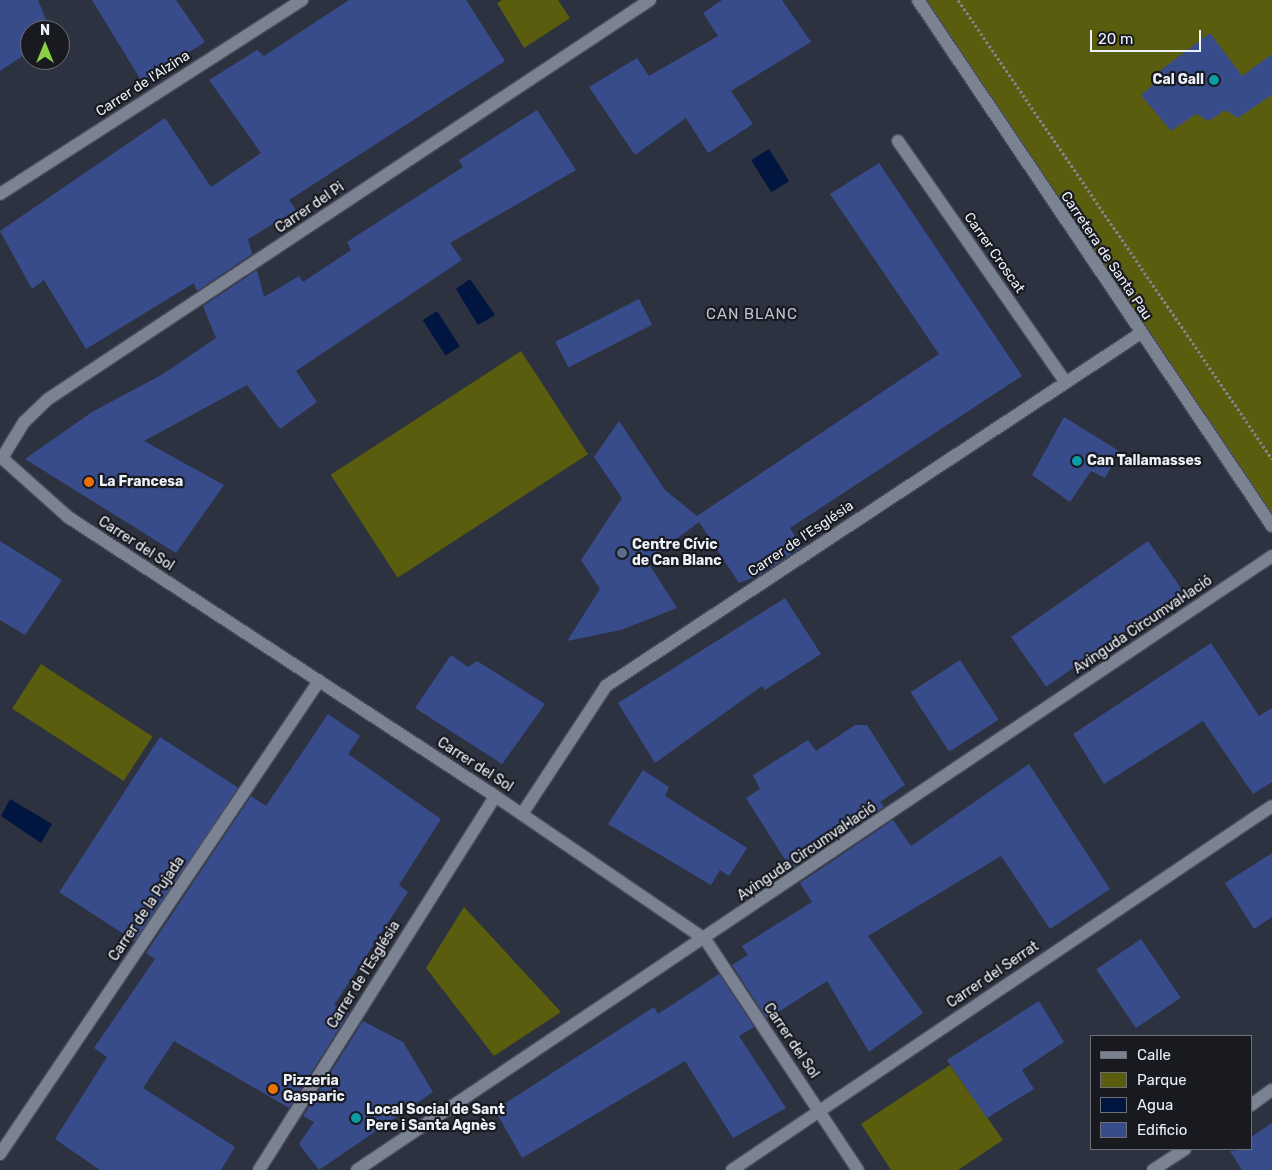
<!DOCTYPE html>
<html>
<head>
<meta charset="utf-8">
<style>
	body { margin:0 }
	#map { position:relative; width:1272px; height:1170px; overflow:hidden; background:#2d3240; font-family:Rubik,sans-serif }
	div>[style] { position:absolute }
	.green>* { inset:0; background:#595d0d; transform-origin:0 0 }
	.water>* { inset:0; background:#00153f; transform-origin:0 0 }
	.building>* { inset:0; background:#384c8c; transform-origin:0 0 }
	.path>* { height:3px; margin-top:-1.5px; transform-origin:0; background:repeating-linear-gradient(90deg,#828692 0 2.5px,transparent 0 5px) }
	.roads { filter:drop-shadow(1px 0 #494d59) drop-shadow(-1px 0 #494d59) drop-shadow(0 1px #494d59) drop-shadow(0 -1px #494d59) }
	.minor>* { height:12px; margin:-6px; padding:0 6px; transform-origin:6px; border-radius:6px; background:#7b8291 }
	.secondary>* { height:12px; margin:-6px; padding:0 6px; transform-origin:6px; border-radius:6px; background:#7b8291 }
	.dots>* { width:14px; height:14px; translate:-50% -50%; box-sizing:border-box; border:2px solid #181a20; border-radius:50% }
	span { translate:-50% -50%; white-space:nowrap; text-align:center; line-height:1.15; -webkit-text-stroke:4.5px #181a20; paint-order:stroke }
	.poi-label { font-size:14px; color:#ecf0f9; font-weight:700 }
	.right { translate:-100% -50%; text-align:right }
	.left { translate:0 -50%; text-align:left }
	.street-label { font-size:14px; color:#ecf0f9 }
	.neighbourhood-label { font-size:15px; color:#bec4d5; letter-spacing:1px }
	.legend { position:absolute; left:1090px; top:1035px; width:162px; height:115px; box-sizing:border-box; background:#181a20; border:1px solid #6d7077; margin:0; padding:6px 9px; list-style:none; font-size:15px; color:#ecf0f9 }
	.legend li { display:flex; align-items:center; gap:10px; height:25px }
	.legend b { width:25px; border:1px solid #6d7077 }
	.north { position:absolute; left:20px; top:20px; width:50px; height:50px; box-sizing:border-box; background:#181a20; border:1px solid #6d7077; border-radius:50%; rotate:0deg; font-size:14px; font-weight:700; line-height:20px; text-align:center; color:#ecf0f9 }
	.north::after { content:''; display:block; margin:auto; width:18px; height:22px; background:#8dce44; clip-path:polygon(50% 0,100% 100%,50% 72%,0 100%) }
	.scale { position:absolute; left:1090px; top:30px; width:111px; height:22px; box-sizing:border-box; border:2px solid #ecf0f9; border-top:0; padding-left:6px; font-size:15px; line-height:18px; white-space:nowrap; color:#ecf0f9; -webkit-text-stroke:4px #181a20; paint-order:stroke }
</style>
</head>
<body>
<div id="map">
	<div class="green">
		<i style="clip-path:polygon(502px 0,558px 0,570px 18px,524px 48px,497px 3px)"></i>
		<i style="clip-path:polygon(915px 0,1272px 0,1272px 526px)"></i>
		<i style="left:521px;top:351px;width:123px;height:227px;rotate:57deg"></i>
		<i style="left:41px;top:664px;width:133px;height:53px;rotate:33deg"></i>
		<i style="clip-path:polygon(464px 907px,561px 1012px,494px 1056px,426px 968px)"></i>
		<i style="clip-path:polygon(950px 1065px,1003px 1140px,958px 1170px,891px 1170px,861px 1124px)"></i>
	</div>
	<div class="water">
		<i style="left:769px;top:149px;width:38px;height:21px;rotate:58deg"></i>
		<i style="clip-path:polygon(470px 279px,495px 315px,478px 325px,456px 289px)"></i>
		<i style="left:437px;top:311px;width:42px;height:17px;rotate:57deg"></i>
		<i style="clip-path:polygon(10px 799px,52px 824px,41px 843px,1px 816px)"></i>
	</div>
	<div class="building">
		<i style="clip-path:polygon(0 0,38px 0,50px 30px,30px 30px,30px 51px,0 71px)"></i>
		<i style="clip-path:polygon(92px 0,176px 0,205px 42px,142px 82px)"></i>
		<i style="clip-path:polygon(349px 0,466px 0,505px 61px,289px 200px,296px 210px,248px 239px,252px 254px,197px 291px,194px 283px,86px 349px,44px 280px,32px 289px,0 231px,165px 118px,211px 187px,261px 153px,209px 80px,257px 50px,264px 56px)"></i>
		<i style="clip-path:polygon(722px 0,782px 0,811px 42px,731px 91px,753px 124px,708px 153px,686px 118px,635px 155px,589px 87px,637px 58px,649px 76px,718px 36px,703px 13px)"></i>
		<i style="clip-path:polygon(1210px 33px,1242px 76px,1272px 54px,1272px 95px,1238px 118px,1225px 110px,1209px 121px,1196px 114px,1171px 131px,1141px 95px,1154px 84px,1161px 70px)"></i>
		<i style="clip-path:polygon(537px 110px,576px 170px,450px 243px,462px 260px,296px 371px,317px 402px,280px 429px,247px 385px,144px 441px,224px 485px,176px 553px,25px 459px,92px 412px,163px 374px,216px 338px,203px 306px,257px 270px,264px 297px,299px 276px,303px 282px,351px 250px,347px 242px,463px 167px,459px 160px)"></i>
		<i style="clip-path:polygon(879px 163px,1022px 376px,790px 528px,802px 547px,758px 576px,739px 583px,699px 522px,647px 561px,677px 608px,621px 630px,567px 641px,600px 589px,581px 560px,622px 498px,594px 457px,619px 421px,665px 490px,697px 516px,939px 354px,830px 194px)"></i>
		<i style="left:639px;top:299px;width:29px;height:94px;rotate:63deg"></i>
		<i style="clip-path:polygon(1064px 417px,1119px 451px,1105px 478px,1091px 471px,1070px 502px,1032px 475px)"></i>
		<i style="clip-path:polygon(0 541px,62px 580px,25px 635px,0 620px)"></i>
		<i style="left:1148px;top:541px;width:61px;height:167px;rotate:55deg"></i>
		<i style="clip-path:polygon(785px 598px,821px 654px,765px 690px,762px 686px,655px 763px,618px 703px)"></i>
		<i style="clip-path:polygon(1211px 643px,1259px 716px,1272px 708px,1272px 782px,1253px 794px,1203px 721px,1104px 784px,1073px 734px)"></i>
		<i style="clip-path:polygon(451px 655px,468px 667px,477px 661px,545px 704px,502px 764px,415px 708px)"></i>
		<i style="left:960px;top:660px;width:71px;height:59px;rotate:57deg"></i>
		<i style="clip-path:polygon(328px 714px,360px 736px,348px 754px,441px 819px,399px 885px,408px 892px,334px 1005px,349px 1013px,289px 1108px,174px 1041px,143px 1088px,235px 1147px,221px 1170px,100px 1170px,55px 1139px,107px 1057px,94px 1048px,155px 959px,146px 953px,251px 796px,266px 806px)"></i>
		<i style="clip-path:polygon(855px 725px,867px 725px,905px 785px,880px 802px,884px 807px,791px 869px,746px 798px,760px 789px,753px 775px,808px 740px,816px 751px)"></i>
		<i style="left:160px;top:737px;width:93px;height:185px;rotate:33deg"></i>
		<i style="clip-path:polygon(1029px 764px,1110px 889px,1050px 929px,1001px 856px,868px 936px,923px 1013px,869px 1052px,827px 981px,767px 1019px,732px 965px,748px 955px,742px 946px,812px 902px,800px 883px,893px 820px,911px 846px)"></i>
		<i style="clip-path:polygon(643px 770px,669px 787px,665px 796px,747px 848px,729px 876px,720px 870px,711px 885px,608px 824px)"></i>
		<i style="clip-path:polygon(1272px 853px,1272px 917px,1254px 929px,1225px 883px)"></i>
		<i style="left:1141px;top:939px;width:71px;height:54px;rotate:56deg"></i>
		<i style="clip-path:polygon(719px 974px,754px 1027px,739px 1036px,786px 1108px,733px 1138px,685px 1061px,522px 1158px,495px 1110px,654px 1007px,658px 1014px)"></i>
		<i style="clip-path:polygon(1039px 1001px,1064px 1042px,1022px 1070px,1034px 1089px,987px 1118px,947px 1060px)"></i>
		<i style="clip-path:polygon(363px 1021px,403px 1042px,433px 1092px,319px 1170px,299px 1144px,314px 1122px,303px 1116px)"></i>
		<i style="clip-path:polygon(1272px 1123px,1272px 1170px,1242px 1170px,1230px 1151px,1251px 1149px,1251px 1137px)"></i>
	</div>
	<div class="path">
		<i style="left:958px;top:0;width:556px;rotate:55.62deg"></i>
	</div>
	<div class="roads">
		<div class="minor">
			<i style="left:650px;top:0;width:722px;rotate:146.46deg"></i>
			<i style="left:48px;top:399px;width:33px;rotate:136deg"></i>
			<i style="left:24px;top:422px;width:42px;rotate:121.4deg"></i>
			<i style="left:2px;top:458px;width:89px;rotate:41.8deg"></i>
			<i style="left:68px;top:517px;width:510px;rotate:33.16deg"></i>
			<i style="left:495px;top:796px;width:254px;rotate:34.3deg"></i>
			<i style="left:705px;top:939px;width:277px;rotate:56.5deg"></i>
			<i style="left:898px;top:141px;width:292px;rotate:55.2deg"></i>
			<i style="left:0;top:194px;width:359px;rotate:-32.7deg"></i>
			<i style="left:522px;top:814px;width:153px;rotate:-56.7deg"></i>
			<i style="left:606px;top:686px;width:641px;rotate:-33.42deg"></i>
			<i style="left:1251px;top:1105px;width:26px;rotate:-36deg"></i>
			<i style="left:0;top:1154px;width:571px;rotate:-56deg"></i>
			<i style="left:259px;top:1170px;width:442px;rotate:-57.7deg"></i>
			<i style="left:357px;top:1170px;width:1102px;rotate:-33.86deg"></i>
			<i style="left:732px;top:1170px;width:651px;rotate:-33.98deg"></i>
			<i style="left:1153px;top:1170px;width:38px;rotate:-33deg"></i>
		</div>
		<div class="secondary">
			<i style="left:918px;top:0;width:634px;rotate:56.06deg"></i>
		</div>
	</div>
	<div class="dots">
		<i style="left:1214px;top:80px;background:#0f9aa8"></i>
		<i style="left:1077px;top:461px;background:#0f9aa8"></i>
		<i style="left:89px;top:482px;background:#e8710a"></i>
		<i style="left:622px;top:553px;background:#5c6f8a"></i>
		<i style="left:273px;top:1089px;background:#e8710a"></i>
		<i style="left:356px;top:1118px;background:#0f9aa8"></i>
	</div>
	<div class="poi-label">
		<span class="right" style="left:1204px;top:80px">Cal Gall</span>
		<span class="left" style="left:1087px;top:461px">Can Tallamasses</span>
		<span class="left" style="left:99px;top:482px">La Francesa</span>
		<span class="left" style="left:632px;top:553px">Centre Cívic<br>de Can Blanc</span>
		<span class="left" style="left:283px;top:1089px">Pizzeria<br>Gasparic</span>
		<span class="left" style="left:366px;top:1118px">Local Social de Sant<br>Pere i Santa Agnès</span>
	</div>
	<div class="street-label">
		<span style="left:143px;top:84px;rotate:-33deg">Carrer de l'Alzina</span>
		<span style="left:310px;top:208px;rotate:-34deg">Carrer del Pi</span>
		<span style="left:994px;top:253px;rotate:55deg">Carrer Croscat</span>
		<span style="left:1106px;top:256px;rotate:56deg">Carretera de Santa Pau</span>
		<span style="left:801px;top:539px;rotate:-34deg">Carrer de l'Església</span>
		<span style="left:136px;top:544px;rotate:33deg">Carrer del Sol</span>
		<span style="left:1143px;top:625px;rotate:-34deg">Avinguda Circumval·lació</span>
		<span style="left:475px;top:765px;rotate:33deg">Carrer del Sol</span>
		<span style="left:807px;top:852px;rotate:-34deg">Avinguda Circumval·lació</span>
		<span style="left:147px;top:909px;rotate:-56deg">Carrer de la Pujada</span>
		<span style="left:364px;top:975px;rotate:-58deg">Carrer de l'Església</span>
		<span style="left:993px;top:975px;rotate:-34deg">Carrer del Serrat</span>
		<span style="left:791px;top:1041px;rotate:56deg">Carrer del Sol</span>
	</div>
	<div class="neighbourhood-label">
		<span style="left:752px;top:315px">CAN BLANC</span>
	</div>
	<ul class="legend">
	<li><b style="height:6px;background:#7b8291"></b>Calle</li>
	<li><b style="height:14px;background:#595d0d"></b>Parque</li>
	<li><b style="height:14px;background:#00153f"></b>Agua</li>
	<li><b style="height:14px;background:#384c8c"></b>Edificio</li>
	</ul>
	<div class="north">N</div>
	<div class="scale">20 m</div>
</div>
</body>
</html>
